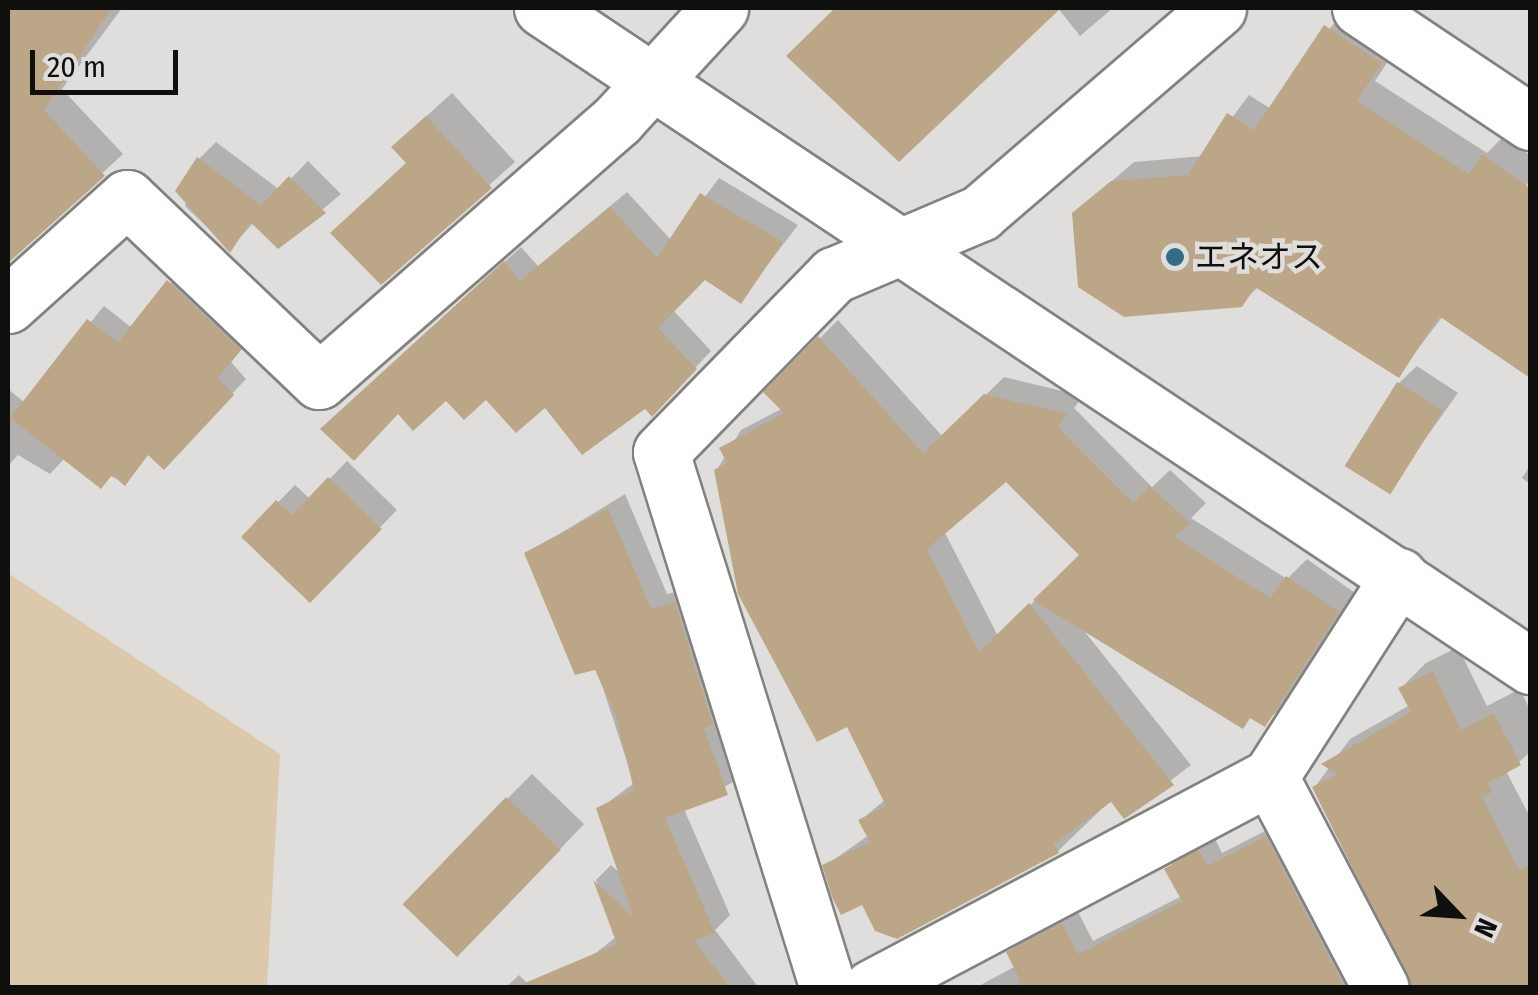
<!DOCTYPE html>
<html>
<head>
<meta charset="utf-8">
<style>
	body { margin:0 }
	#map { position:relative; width:1538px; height:995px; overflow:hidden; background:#e0dedc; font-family:"Fira Sans Condensed","Noto Sans JP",sans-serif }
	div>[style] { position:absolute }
	.green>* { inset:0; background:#dcc9ab }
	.shadow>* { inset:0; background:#0003 }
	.building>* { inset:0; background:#bba788; transform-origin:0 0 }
	.roads { filter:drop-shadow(2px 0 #83827f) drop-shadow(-2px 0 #83827f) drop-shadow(0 2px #83827f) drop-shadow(0 -2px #83827f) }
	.minor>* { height:55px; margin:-27.5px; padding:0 27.5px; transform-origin:27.5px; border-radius:27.5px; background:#fff }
	.dots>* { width:28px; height:28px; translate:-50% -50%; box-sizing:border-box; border:5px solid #e0dedc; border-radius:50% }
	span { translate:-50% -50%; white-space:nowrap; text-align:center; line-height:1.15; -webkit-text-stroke:9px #e0dedc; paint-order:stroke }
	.poi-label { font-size:32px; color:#0f0f0e }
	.left { translate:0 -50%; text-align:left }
	.frame { position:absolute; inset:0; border:10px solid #0f0f0e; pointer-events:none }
	.north { position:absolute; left:1408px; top:865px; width:100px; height:100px; -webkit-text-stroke:8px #e0dedc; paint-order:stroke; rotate:115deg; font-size:28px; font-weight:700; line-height:40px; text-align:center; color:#0f0f0e }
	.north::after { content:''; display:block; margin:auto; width:35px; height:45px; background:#0f0f0e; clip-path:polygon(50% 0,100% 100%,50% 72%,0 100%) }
	.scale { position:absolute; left:30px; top:50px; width:148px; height:45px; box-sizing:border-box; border:5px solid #0f0f0e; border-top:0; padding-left:12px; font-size:30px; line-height:35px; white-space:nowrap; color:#0f0f0e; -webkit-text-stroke:8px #e0dedc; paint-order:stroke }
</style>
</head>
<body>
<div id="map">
	<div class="green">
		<i style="clip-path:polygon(8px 573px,280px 754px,267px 987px,8px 987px)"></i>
	</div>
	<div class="shadow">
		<i style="clip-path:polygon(8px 8px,122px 8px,62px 89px,123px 154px,12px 256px)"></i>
		<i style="clip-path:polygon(840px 8px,1057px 8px,899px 159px,806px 39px)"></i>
		<i style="clip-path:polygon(1058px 8px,1113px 8px,1080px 36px)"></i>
		<i style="clip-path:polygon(1345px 8px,1400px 43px,1375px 81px,1487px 153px,1503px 137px,1530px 155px,1530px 180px,1511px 208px,1530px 222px,1530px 375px,1443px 316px,1398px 375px,1259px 286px,1240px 305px,1074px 214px,1134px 162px,1203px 156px,1249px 95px,1271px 109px)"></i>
		<i style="clip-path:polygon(452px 93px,515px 162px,381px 282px,419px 123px)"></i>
		<i style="clip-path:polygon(216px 142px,280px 190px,308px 161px,341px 194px,279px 246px,254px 222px,230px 249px,185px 206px,199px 159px)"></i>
		<i style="clip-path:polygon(719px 178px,798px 225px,740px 301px,705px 277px,673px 310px,711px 351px,668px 397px,645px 406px,447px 398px,340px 413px,521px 247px,538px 266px,627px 192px,672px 241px)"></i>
		<i style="clip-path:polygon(184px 267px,254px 334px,231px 362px,246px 379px,179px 451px,150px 453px,125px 482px,65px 458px,50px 474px,18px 455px,8px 466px,8px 389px,25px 403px,104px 306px,132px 328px)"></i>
		<i style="clip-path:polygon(evenodd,838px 320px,943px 437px,1004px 377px,1083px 396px,1074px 408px,1152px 487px,1170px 470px,1206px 503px,1191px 518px,1287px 579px,1307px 559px,1355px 593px,1283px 706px,1264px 724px,1252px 716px,1242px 726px,1081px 627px,1191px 765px,1124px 816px,1112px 799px,1058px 851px,863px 902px,825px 866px,869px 835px,861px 820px,886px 799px,716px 471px,741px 430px,783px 408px,767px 392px,838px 320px,1006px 479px,1083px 554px,998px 636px,944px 531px,1006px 479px)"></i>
		<i style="clip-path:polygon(1417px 366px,1458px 393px,1388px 491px,1399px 383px)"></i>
		<i style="clip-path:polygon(347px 461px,397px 510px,310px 599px,245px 536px,295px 485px,310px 499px)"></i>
		<i style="clip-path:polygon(1530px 466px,1530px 484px,1522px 478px)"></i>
		<i style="clip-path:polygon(625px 494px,667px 594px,692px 588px,744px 776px,684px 809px,730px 915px,715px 930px,759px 988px,614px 988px,592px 956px,617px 936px,596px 880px,611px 865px,621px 874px,599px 809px,634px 783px,596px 667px,527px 554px)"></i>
		<i style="clip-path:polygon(1458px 647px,1487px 706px,1520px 689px,1530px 710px,1530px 752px,1507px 773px,1530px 817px,1530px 988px,1417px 988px,1315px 787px,1350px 739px,1410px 705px,1401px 688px,1426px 663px)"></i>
		<i style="clip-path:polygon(532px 774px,584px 824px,484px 929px,507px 799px)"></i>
		<i style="clip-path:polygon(1281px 823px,1360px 988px,975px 988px,1016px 966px,1009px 953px,1023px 938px,1077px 910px,1093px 941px,1182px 896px,1167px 869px,1181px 855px,1214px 837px,1222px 853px)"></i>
		<i style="clip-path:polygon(519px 975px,532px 988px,505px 988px)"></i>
	</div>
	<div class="building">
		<i style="clip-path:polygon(8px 8px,112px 8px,44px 110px,105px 176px,8px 263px)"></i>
		<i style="clip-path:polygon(835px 8px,1061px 8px,899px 162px,786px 56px)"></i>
		<i style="clip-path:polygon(1324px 25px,1382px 63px,1357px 101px,1469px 174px,1482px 154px,1530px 188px,1530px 378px,1439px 316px,1399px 378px,1255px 287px,1242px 307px,1124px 317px,1078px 287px,1072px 213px,1111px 181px,1188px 175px,1227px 113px,1254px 130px)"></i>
		<i style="clip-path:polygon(426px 116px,492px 188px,381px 285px,330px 233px,406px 163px,391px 147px)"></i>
		<i style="clip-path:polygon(197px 157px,261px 205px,289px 176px,326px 213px,278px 249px,250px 222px,230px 253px,175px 191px)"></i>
		<i style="clip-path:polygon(700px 193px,783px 242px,741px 304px,705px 280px,658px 328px,697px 369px,652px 417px,645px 409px,582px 455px,545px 408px,516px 433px,486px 400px,464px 420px,446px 401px,413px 431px,398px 414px,354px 461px,320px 429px,504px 261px,520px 281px,610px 207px,657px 258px)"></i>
		<i style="clip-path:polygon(167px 280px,241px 350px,218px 378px,234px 395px,164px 470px,148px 455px,125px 486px,112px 475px,101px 489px,10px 418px,87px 319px,118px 342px)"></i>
		<i style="clip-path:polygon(818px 336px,923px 453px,984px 394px,1067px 414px,1058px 427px,1133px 503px,1150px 486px,1190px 523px,1175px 537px,1270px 598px,1286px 576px,1339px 612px,1265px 727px,1250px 718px,1243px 729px,1033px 600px,1079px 555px,1006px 482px,927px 549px,979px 652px,1029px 603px,1174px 785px,1124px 819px,1111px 802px,1054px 844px,1059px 853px,897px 939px,875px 931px,862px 905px,841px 915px,832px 897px,822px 865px,870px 842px,858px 820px,886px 806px,847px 727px,817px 742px,738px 594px,714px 470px,727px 463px,719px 448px,784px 413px,763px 392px)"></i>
		<i style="left:1397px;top:382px;width:54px;height:99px;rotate:32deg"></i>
		<i style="clip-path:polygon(328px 477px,382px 529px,310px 603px,241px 537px,276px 500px,292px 515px)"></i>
		<i style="clip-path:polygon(608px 508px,651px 609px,675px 603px,713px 725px,704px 728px,728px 795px,665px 818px,715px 933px,694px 941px,731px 988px,513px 988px,617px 944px,593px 880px,633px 916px,596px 808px,634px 790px,616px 716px,595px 670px,575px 675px,524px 553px)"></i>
		<i style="clip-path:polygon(1433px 671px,1461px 730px,1494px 713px,1521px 765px,1488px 783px,1492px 792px,1482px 797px,1519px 870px,1530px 864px,1530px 988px,1412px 988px,1312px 787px,1337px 774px,1321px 764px,1411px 712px,1398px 688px)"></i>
		<i style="left:506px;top:797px;width:76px;height:149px;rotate:44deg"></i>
		<i style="clip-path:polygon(1266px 836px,1345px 988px,1010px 988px,1021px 982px,1006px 952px,1062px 923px,1078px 954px,1182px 901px,1164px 869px,1198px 850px,1207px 866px)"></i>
	</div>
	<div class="roads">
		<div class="minor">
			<i style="left:542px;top:8px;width:1187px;rotate:33.66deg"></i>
			<i style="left:1360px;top:8px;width:205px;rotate:33.8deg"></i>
			<i style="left:8px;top:305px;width:160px;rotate:-42deg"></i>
			<i style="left:127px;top:198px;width:265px;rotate:43.6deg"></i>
			<i style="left:319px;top:381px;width:398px;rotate:-41.2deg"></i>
			<i style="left:618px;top:119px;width:151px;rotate:-47.4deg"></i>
			<i style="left:1270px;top:777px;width:238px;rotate:62.3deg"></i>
			<i style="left:828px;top:988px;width:561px;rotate:-107.31deg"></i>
			<i style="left:661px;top:452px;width:248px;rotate:-45.7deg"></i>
			<i style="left:834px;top:275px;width:159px;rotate:-23deg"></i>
			<i style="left:980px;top:213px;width:314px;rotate:-40.7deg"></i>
			<i style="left:871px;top:988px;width:451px;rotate:-27.9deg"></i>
			<i style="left:1270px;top:777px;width:239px;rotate:-57.3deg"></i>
		</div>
	</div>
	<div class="dots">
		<i style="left:1175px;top:257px;background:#326c85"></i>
	</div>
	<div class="poi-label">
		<span class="left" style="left:1195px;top:257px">エネオス</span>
	</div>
	<div class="frame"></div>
	<div class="north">N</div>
	<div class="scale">20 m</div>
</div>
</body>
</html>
